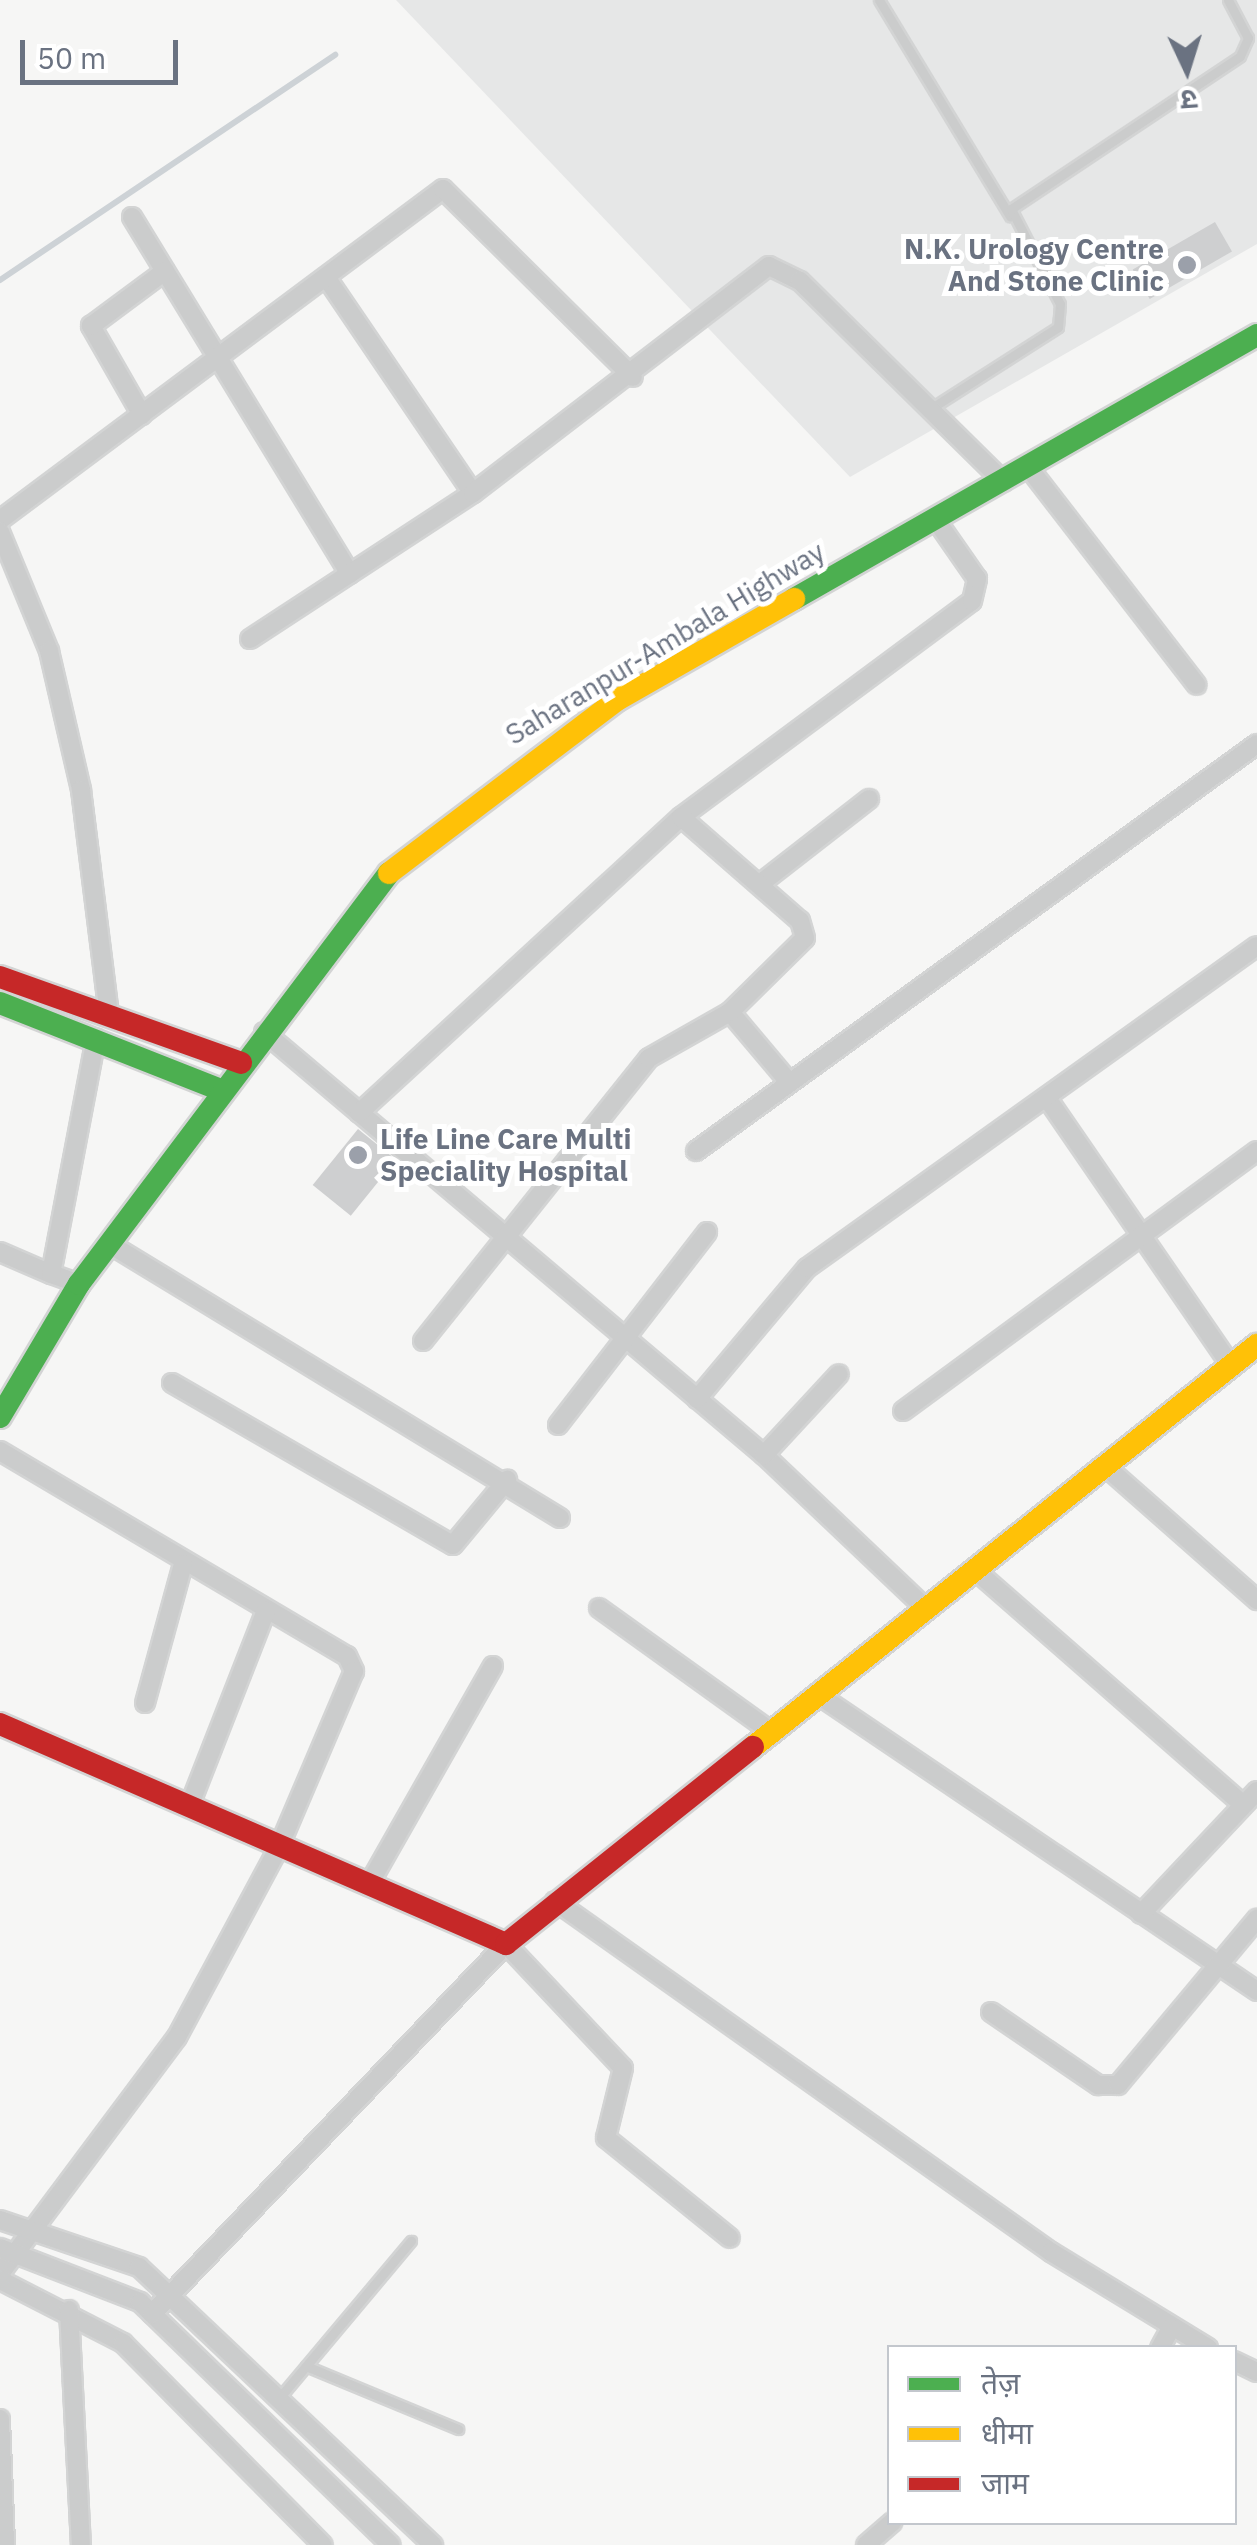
<!DOCTYPE html>
<html>
<head>
<meta charset="utf-8">
<style>
	body { margin:0 }
	#map { position:relative; width:1257px; height:2545px; overflow:hidden; background:#f6f6f5; font-family:"IBM Plex Sans","Noto Sans Devanagari",sans-serif }
	div>[style] { position:absolute }
	.built>* { inset:0; background:#e6e7e7 }
	.stream>* { height:6px; margin:-3px; padding:0 3px; transform-origin:3px; border-radius:3px; background:#cdd2d6 }
	.building>* { inset:0; background:#cecfd0; transform-origin:0 0 }
	.roads { filter:drop-shadow(2px 0 #d3d4d4) drop-shadow(-2px 0 #d3d4d4) drop-shadow(0 2px #d3d4d4) drop-shadow(0 -2px #d3d4d4) }
	.lane>* { height:9px; margin:-4.5px; padding:0 4.5px; transform-origin:4.5px; border-radius:4.5px; background:#cbcccc }
	.street>* { height:18px; margin:-9px; padding:0 9px; transform-origin:9px; border-radius:9px; background:#cbcccc }
	.fast>* { height:22px; margin:-11px; padding:0 11px; transform-origin:11px; border-radius:11px; background:#4caf50 }
	.slow>* { height:22px; margin:-11px; padding:0 11px; transform-origin:11px; border-radius:11px; background:#ffc107 }
	.jam>* { height:22px; margin:-11px; padding:0 11px; transform-origin:11px; border-radius:11px; background:#c62828 }
	.dots>* { width:28px; height:28px; translate:-50% -50%; box-sizing:border-box; border:5px solid #fff; border-radius:50% }
	span { translate:-50% -50%; white-space:nowrap; text-align:center; line-height:1.15; -webkit-text-stroke:10px #fff; paint-order:stroke }
	.poi-label { font-size:28px; color:#6a7281; font-weight:700 }
	.right { translate:-100% -50%; text-align:right }
	.left { translate:0 -50%; text-align:left }
	.street-label { font-size:28px; color:#6a7281 }
	.legend { position:absolute; left:887px; top:2345px; width:350px; height:180px; box-sizing:border-box; background:#fff; border:2px solid #c3c7cd; margin:0; padding:12px 18px; list-style:none; font-size:30px; color:#6a7281 }
	.legend li { display:flex; align-items:center; gap:20px; height:50px }
	.legend b { width:50px; border:2px solid #c3c7cd }
	.north { position:absolute; left:1137px; top:20px; width:100px; height:100px; -webkit-text-stroke:8px #fff; paint-order:stroke; rotate:176deg; font-size:28px; font-weight:700; line-height:40px; text-align:center; color:#6a7281 }
	.north::after { content:''; display:block; margin:auto; width:35px; height:45px; background:#6a7281; clip-path:polygon(50% 0,100% 100%,50% 72%,0 100%) }
	.scale { position:absolute; left:20px; top:40px; width:158px; height:45px; box-sizing:border-box; border:5px solid #6a7281; border-top:0; padding-left:12px; font-size:30px; line-height:35px; white-space:nowrap; color:#6a7281; -webkit-text-stroke:8px #fff; paint-order:stroke }
</style>
</head>
<body>
<div id="map">
	<div class="built">
		<i style="clip-path:polygon(396px 0,1257px 0,1257px 244px,850px 477px)"></i>
	</div>
	<div class="stream">
		<i style="left:0;top:280px;width:404px;rotate:-33.9deg"></i>
	</div>
	<div class="building">
		<i style="left:1215px;top:222px;width:34px;height:95px;rotate:60deg"></i>
		<i style="left:358px;top:1129px;width:49px;height:72px;rotate:39deg"></i>
	</div>
	<div class="roads">
		<div class="lane">
			<i style="left:879px;top:0;width:253px;rotate:58.8deg"></i>
			<i style="left:930px;top:409px;width:152px;rotate:-32.6deg"></i>
			<i style="left:1058px;top:327px;width:23px;rotate:-85deg"></i>
			<i style="left:1060px;top:304px;width:107px;rotate:-117.3deg"></i>
			<i style="left:1011px;top:209px;width:275px;rotate:-33.7deg"></i>
			<i style="left:1240px;top:56px;width:20px;rotate:-66deg"></i>
			<i style="left:1248px;top:38px;width:43px;rotate:-117.8deg"></i>
			<i style="left:306px;top:2366px;width:165px;rotate:22.5deg"></i>
			<i style="left:280px;top:2397px;width:204px;rotate:-50deg"></i>
		</div>
		<div class="street">
			<i style="left:132px;top:217px;width:418px;rotate:58.6deg"></i>
			<i style="left:326px;top:277px;width:261px;rotate:55.8deg"></i>
			<i style="left:142px;top:415px;width:103px;rotate:-119.8deg"></i>
			<i style="left:91px;top:326px;width:92px;rotate:-36.6deg"></i>
			<i style="left:1029px;top:468px;width:274px;rotate:52.3deg"></i>
			<i style="left:0;top:520px;width:553px;rotate:-36.77deg"></i>
			<i style="left:443px;top:189px;width:267px;rotate:44.7deg"></i>
			<i style="left:0;top:532px;width:129px;rotate:67.6deg"></i>
			<i style="left:49px;top:651px;width:143px;rotate:77deg"></i>
			<i style="left:81px;top:790px;width:228px;rotate:82.9deg"></i>
			<i style="left:250px;top:639px;width:267px;rotate:-33.2deg"></i>
			<i style="left:473px;top:493px;width:373px;rotate:-37.5deg"></i>
			<i style="left:769px;top:266px;width:34px;rotate:26deg"></i>
			<i style="left:800px;top:281px;width:286px;rotate:44.6deg"></i>
			<i style="left:761px;top:883px;width:137px;rotate:-37.9deg"></i>
			<i style="left:730px;top:1012px;width:92px;rotate:49.9deg"></i>
			<i style="left:264px;top:1032px;width:655px;rotate:40.23deg"></i>
			<i style="left:764px;top:1455px;width:224px;rotate:43.5deg"></i>
			<i style="left:1047px;top:1098px;width:325px;rotate:55.5deg"></i>
			<i style="left:359px;top:1113px;width:437px;rotate:-42.6deg"></i>
			<i style="left:681px;top:817px;width:362px;rotate:-36.6deg"></i>
			<i style="left:972px;top:601px;width:23px;rotate:-77deg"></i>
			<i style="left:977px;top:579px;width:72px;rotate:-124.8deg"></i>
			<i style="left:696px;top:1151px;width:693px;rotate:-35.96deg"></i>
			<i style="left:108px;top:1243px;width:529px;rotate:31.32deg"></i>
			<i style="left:0;top:1252px;width:56px;rotate:23.3deg"></i>
			<i style="left:79px;top:1284px;width:30px;rotate:-160deg"></i>
			<i style="left:51px;top:1274px;width:240px;rotate:-79.2deg"></i>
			<i style="left:423px;top:1341px;width:362px;rotate:-51.4deg"></i>
			<i style="left:649px;top:1058px;width:93px;rotate:-29.6deg"></i>
			<i style="left:730px;top:1012px;width:105px;rotate:-44.6deg"></i>
			<i style="left:805px;top:938px;width:18px;rotate:-106deg"></i>
			<i style="left:800px;top:921px;width:158px;rotate:-138.8deg"></i>
			<i style="left:172px;top:1383px;width:324px;rotate:30deg"></i>
			<i style="left:453px;top:1545px;width:85px;rotate:-50.3deg"></i>
			<i style="left:697px;top:1399px;width:171px;rotate:-50deg"></i>
			<i style="left:807px;top:1268px;width:553px;rotate:-35.59deg"></i>
			<i style="left:903px;top:1411px;width:439px;rotate:-36.3deg"></i>
			<i style="left:558px;top:1425px;width:244px;rotate:-52.3deg"></i>
			<i style="left:0;top:1451px;width:403px;rotate:30.6deg"></i>
			<i style="left:347px;top:1656px;width:17px;rotate:65deg"></i>
			<i style="left:354px;top:1671px;width:191px;rotate:113.1deg"></i>
			<i style="left:279px;top:1847px;width:216px;rotate:118.2deg"></i>
			<i style="left:177px;top:2037px;width:296px;rotate:126.8deg"></i>
			<i style="left:764px;top:1455px;width:110px;rotate:-47.2deg"></i>
			<i style="left:1105px;top:1466px;width:203px;rotate:41.4deg"></i>
			<i style="left:975px;top:1570px;width:356px;rotate:41.2deg"></i>
			<i style="left:599px;top:1608px;width:211px;rotate:35.7deg"></i>
			<i style="left:817px;top:1694px;width:531px;rotate:34.02deg"></i>
			<i style="left:145px;top:1703px;width:144px;rotate:-74.7deg"></i>
			<i style="left:189px;top:1807px;width:211px;rotate:-68.6deg"></i>
			<i style="left:368px;top:1886px;width:253px;rotate:-60.4deg"></i>
			<i style="left:555px;top:1901px;width:608px;rotate:35.29deg"></i>
			<i style="left:1051px;top:2252px;width:184px;rotate:31.4deg"></i>
			<i style="left:1141px;top:1914px;width:169px;rotate:-46.7deg"></i>
			<i style="left:991px;top:2012px;width:130px;rotate:34.3deg"></i>
			<i style="left:1098px;top:2085px;width:20px"></i>
			<i style="left:1118px;top:2085px;width:217px;rotate:-50.1deg"></i>
			<i style="left:0;top:2220px;width:147px;rotate:18.7deg"></i>
			<i style="left:139px;top:2267px;width:405px;rotate:43.4deg"></i>
			<i style="left:0;top:2248px;width:150px;rotate:21.1deg"></i>
			<i style="left:140px;top:2302px;width:349px;rotate:44.1deg"></i>
			<i style="left:0;top:2280px;width:138px;rotate:27.1deg"></i>
			<i style="left:123px;top:2343px;width:284px;rotate:45.3deg"></i>
			<i style="left:69px;top:2310px;width:235px;rotate:87.1deg"></i>
			<i style="left:152px;top:2314px;width:512px;rotate:-46.27deg"></i>
			<i style="left:506px;top:1944px;width:170px;rotate:46.7deg"></i>
			<i style="left:623px;top:2068px;width:72px;rotate:103.7deg"></i>
			<i style="left:606px;top:2138px;width:159px;rotate:38.9deg"></i>
			<i style="left:1160px;top:2348px;width:23px;rotate:-61deg"></i>
			<i style="left:1234px;top:2361px;width:25px;rotate:26deg"></i>
			<i style="left:0;top:2419px;width:126px;rotate:87.7deg"></i>
			<i style="left:866px;top:2545px;width:35px;rotate:-41deg"></i>
		</div>
		<div class="fast">
			<i style="left:794px;top:599px;width:533px;rotate:-29.69deg"></i>
			<i style="left:0;top:1003px;width:238px;rotate:21.5deg"></i>
			<i style="left:0;top:1417px;width:155px;rotate:-59.3deg"></i>
			<i style="left:79px;top:1284px;width:515px;rotate:-52.97deg"></i>
		</div>
		<div class="slow">
			<i style="left:389px;top:873px;width:286px;rotate:-37.2deg"></i>
			<i style="left:617px;top:700px;width:204px;rotate:-29.7deg"></i>
			<i style="left:753px;top:1747px;width:645px;rotate:-38.58deg"></i>
		</div>
		<div class="jam">
			<i style="left:0;top:977px;width:256px;rotate:19.6deg"></i>
			<i style="left:0;top:1724px;width:552px;rotate:23.5deg"></i>
			<i style="left:506px;top:1944px;width:316px;rotate:-38.6deg"></i>
		</div>
	</div>
	<div class="dots">
		<i style="left:1187px;top:265px;background:#9ba0aa"></i>
		<i style="left:358px;top:1155px;background:#9ba0aa"></i>
	</div>
	<div class="poi-label">
		<span class="right" style="left:1164px;top:265px">N.K. Urology Centre<br>And Stone Clinic</span>
		<span class="left" style="left:380px;top:1155px">Life Line Care Multi<br>Speciality Hospital</span>
	</div>
	<div class="street-label">
		<span style="left:665px;top:643px;rotate:-31deg">Saharanpur-Ambala Highway</span>
	</div>
	<ul class="legend">
	<li><b style="height:12px;background:#4caf50"></b>तेज़</li>
	<li><b style="height:12px;background:#ffc107"></b>धीमा</li>
	<li><b style="height:12px;background:#c62828"></b>जाम</li>
	</ul>
	<div class="north">उ</div>
	<div class="scale">50 m</div>
</div>
</body>
</html>
